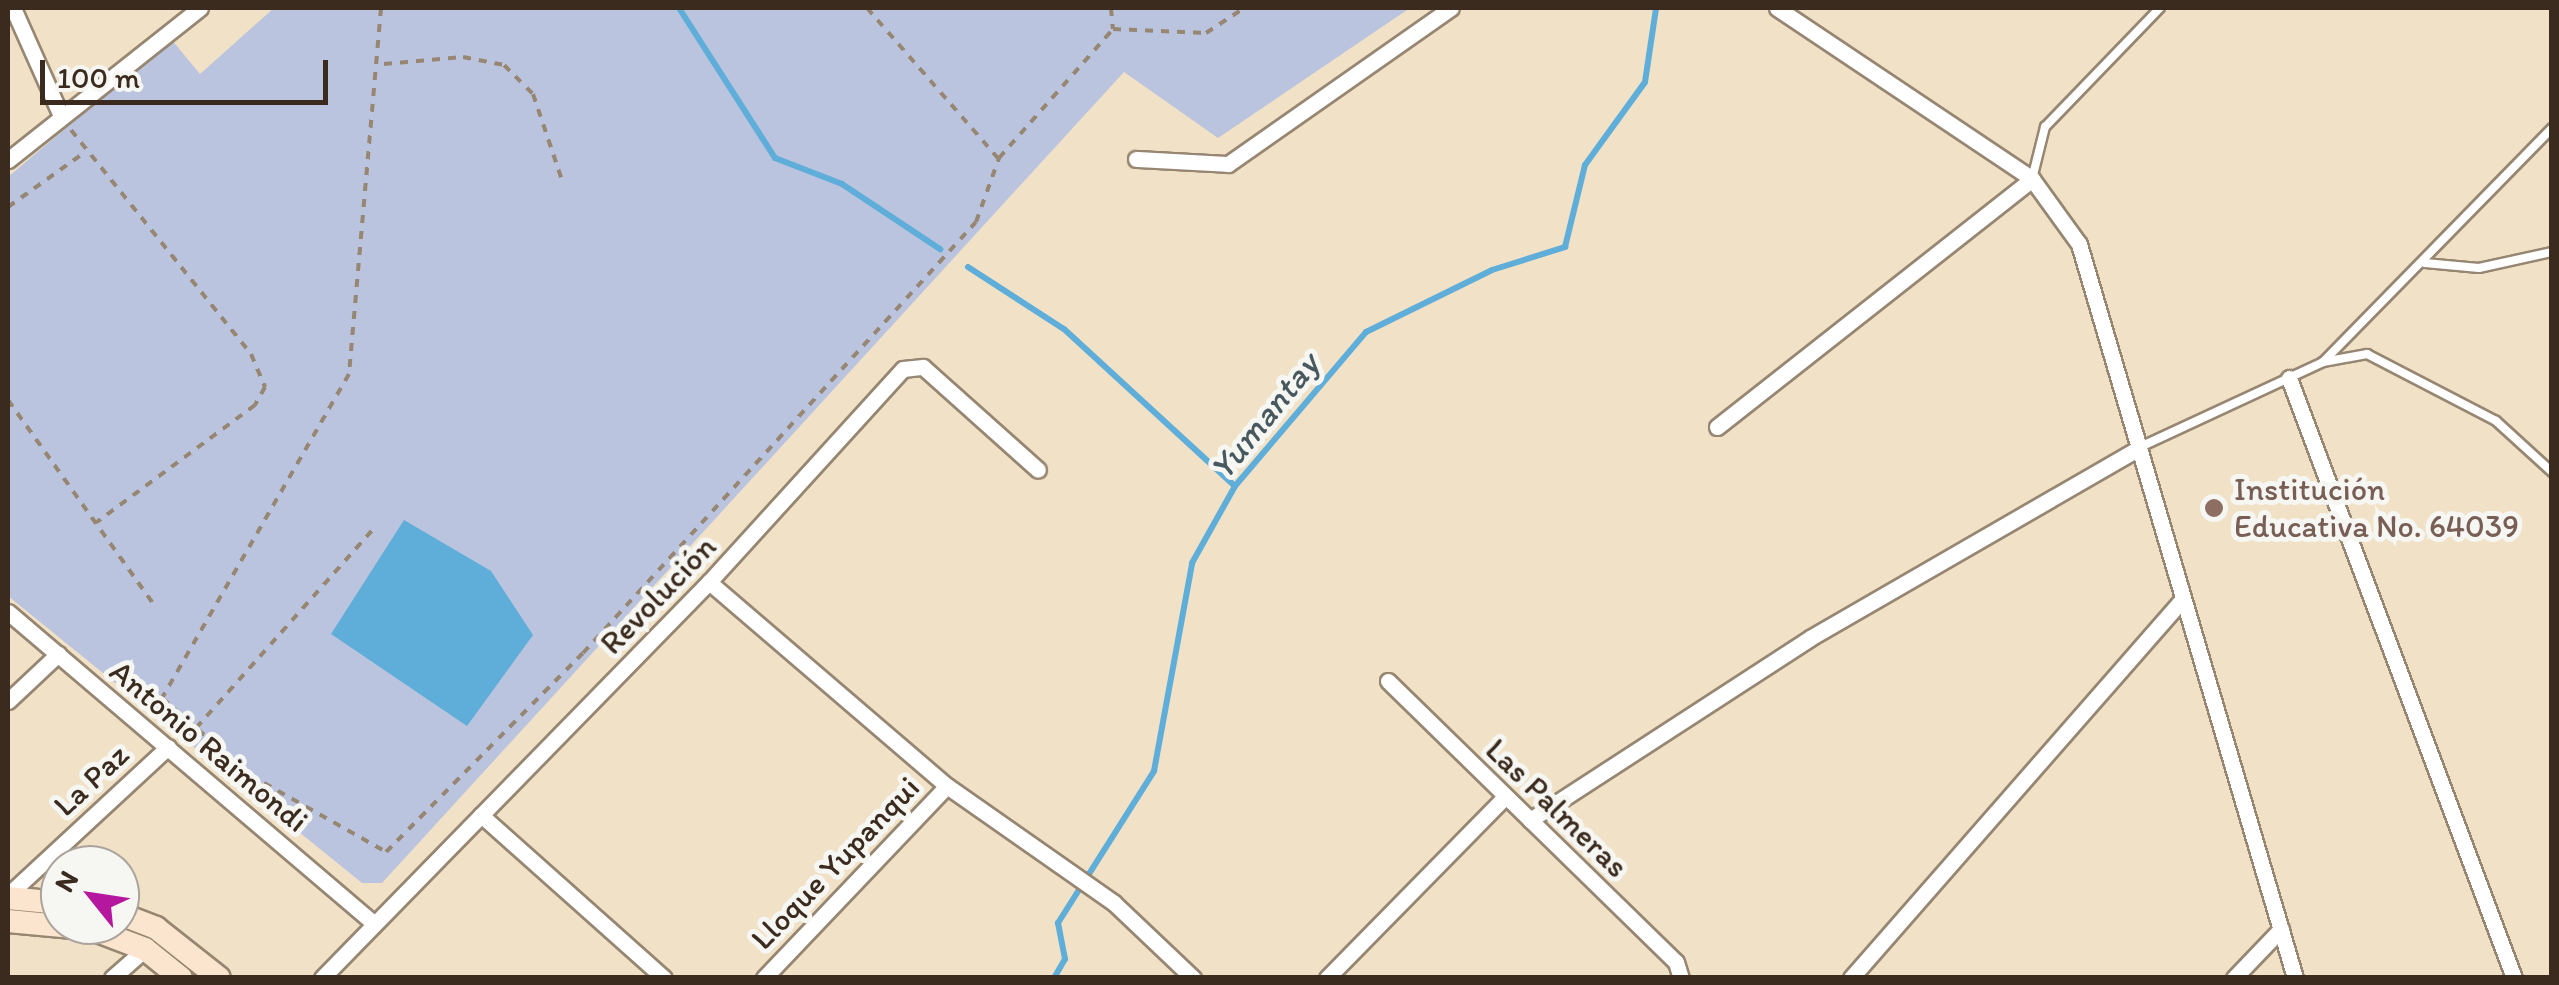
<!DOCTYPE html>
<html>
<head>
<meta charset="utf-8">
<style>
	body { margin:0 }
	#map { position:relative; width:2559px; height:985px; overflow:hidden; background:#f1e2c7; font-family:Itim,sans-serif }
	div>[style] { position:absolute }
	.industrial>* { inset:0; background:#bac4de }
	.water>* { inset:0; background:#5fadd9 }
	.stream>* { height:6px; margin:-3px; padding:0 3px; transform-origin:3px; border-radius:3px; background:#5fadd9 }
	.path>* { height:4px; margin-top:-2px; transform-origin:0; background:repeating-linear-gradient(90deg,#968672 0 8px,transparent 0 16px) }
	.roads { filter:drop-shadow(2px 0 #968672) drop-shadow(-2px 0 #968672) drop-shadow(0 2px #968672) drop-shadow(0 -2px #968672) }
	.lane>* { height:8px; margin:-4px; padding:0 4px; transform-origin:4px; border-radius:4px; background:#fff }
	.street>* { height:15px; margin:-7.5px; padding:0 7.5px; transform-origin:7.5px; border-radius:7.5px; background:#fff }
	.secondary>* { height:22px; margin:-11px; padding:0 11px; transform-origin:11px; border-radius:11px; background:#fbe5cf }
	.dots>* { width:28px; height:28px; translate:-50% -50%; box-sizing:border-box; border:5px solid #f6f6f2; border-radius:50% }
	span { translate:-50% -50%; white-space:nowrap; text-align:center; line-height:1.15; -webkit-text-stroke:10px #f6f6f2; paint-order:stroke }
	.education-label { font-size:32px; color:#785e54 }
	.left { translate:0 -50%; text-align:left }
	.street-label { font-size:32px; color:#3b2a1e }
	.water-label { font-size:35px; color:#48585f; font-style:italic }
	.frame { position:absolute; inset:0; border:10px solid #3b2a1e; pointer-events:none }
	.north { position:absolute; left:40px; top:845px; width:100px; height:100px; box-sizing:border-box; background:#f6f6f2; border:2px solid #aba49d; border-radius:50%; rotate:300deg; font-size:28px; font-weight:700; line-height:40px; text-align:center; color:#3b2a1e }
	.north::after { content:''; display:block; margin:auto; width:35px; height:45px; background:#b5179e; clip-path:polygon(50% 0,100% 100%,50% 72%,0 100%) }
	.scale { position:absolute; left:40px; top:60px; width:288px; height:45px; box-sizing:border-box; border:5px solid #3b2a1e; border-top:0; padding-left:12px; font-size:30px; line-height:35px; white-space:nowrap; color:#3b2a1e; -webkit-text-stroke:8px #f6f6f2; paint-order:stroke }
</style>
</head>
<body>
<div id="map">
	<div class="industrial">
		<i style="clip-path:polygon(274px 8px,1410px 8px,1218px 138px,1124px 72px,382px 883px,362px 883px,8px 596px,8px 177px,171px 39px,200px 74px)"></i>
	</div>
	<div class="water">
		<i style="clip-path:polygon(404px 520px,491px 571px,533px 635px,467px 726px,331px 634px)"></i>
	</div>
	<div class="stream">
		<i style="left:679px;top:8px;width:178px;rotate:57.4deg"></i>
		<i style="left:775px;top:158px;width:72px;rotate:21.2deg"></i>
		<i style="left:842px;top:184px;width:118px;rotate:33.6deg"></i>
		<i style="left:968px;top:267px;width:114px;rotate:32.9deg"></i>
		<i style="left:1064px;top:329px;width:232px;rotate:42.6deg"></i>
		<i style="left:1054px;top:978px;width:22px;rotate:-60deg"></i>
		<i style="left:1065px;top:959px;width:37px;rotate:-101deg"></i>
		<i style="left:1058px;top:923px;width:180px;rotate:-57.7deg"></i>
		<i style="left:1154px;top:771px;width:211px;rotate:-79.6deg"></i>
		<i style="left:1192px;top:563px;width:88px;rotate:-60.8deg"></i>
		<i style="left:1235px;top:486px;width:202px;rotate:-49.6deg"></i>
		<i style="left:1366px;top:332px;width:140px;rotate:-26.2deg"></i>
		<i style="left:1492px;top:270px;width:77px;rotate:-17.5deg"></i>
		<i style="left:1565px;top:247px;width:84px;rotate:-76.3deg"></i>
		<i style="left:1585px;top:165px;width:102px;rotate:-54.1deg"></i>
		<i style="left:1645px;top:82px;width:75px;rotate:-81.5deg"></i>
	</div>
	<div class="path">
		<i style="left:381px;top:8px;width:367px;rotate:95deg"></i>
		<i style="left:349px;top:374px;width:374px;rotate:120deg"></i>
		<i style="left:162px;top:698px;width:117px;rotate:41.2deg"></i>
		<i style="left:250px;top:775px;width:156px;rotate:29.5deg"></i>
		<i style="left:386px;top:852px;width:280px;rotate:-45.3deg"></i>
		<i style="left:583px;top:653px;width:583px;rotate:-47.64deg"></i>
		<i style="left:976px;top:222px;width:68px;rotate:-70.2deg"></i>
		<i style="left:999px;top:158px;width:172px;rotate:-48.5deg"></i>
		<i style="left:1113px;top:29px;width:93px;rotate:2.5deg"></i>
		<i style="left:1206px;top:33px;width:45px;rotate:-33.3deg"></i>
		<i style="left:867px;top:8px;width:199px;rotate:48.9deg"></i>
		<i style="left:1111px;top:8px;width:21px;rotate:85deg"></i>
		<i style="left:384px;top:64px;width:79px;rotate:-5.1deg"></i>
		<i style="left:463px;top:57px;width:42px;rotate:11deg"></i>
		<i style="left:504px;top:65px;width:41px;rotate:45deg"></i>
		<i style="left:533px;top:94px;width:88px;rotate:71.4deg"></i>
		<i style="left:71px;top:130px;width:287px;rotate:51.2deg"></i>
		<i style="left:251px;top:354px;width:36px;rotate:67deg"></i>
		<i style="left:265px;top:387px;width:21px;rotate:119deg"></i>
		<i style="left:255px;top:405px;width:197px;rotate:143.5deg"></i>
		<i style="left:8px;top:207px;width:95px;rotate:-35.5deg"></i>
		<i style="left:8px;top:400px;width:249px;rotate:54.5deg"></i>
		<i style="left:196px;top:728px;width:268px;rotate:-48.3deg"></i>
	</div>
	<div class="roads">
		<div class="lane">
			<i style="left:2032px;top:179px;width:54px;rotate:-76deg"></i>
			<i style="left:2045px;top:127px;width:165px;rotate:-46deg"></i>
			<i style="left:2425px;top:263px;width:54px;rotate:5.3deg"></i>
			<i style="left:2479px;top:268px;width:75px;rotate:-12.4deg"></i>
			<i style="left:2323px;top:362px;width:327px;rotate:-45.6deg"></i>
			<i style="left:2138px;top:448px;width:204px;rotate:-24.9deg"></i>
			<i style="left:2323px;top:362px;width:45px;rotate:-10.3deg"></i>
			<i style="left:2367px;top:354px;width:145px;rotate:27.4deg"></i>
			<i style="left:2496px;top:421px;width:76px;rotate:42.3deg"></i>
		</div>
		<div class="street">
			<i style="left:13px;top:8px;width:118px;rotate:66deg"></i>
			<i style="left:1777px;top:8px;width:307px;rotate:33.8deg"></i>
			<i style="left:2032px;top:179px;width:80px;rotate:54.1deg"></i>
			<i style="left:2079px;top:244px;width:765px;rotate:73.6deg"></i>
			<i style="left:1136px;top:159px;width:92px;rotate:3.1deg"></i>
			<i style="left:1228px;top:164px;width:272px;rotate:-35deg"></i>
			<i style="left:8px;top:160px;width:245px;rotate:-38.4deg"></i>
			<i style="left:2289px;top:378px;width:641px;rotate:69.44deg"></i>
			<i style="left:1717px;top:427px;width:401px;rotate:-38.2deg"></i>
			<i style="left:709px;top:582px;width:313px;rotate:40.6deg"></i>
			<i style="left:947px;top:786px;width:204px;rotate:35deg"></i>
			<i style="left:1114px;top:903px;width:109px;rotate:43.5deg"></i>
			<i style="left:8px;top:612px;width:480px;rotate:40.4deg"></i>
			<i style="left:1388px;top:681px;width:402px;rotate:44.3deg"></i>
			<i style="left:1676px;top:962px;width:17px;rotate:73deg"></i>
			<i style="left:8px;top:701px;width:69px;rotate:-43.2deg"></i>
			<i style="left:481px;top:815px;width:245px;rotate:41.7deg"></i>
			<i style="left:1530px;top:820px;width:334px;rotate:-33deg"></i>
			<i style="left:1810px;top:638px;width:378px;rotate:-30deg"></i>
			<i style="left:8px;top:895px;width:218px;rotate:-42.8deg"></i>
			<i style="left:112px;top:978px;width:44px;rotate:-41.3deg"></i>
			<i style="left:322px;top:978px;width:554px;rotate:-45.66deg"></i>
			<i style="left:709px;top:582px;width:288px;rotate:-47.7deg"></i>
			<i style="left:903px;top:369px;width:20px;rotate:-6deg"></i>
			<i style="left:923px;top:367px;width:154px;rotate:41.8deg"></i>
			<i style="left:764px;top:978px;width:265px;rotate:-46.4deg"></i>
			<i style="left:1327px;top:978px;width:254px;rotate:-45.5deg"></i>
			<i style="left:1851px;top:978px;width:501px;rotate:-48.8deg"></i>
			<i style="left:2234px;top:978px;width:68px;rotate:-46.2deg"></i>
		</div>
		<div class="secondary">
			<i style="left:8px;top:898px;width:52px;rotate:5.5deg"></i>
			<i style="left:120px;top:914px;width:39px;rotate:21deg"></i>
			<i style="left:156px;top:928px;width:80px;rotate:38.4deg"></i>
			<i style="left:8px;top:921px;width:84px;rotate:5.4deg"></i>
			<i style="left:92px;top:929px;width:57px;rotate:20.7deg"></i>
			<i style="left:145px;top:949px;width:46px;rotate:38.9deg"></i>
		</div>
	</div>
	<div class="dots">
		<i style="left:2214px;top:508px;background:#8d6e63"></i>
	</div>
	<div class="education-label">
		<span class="left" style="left:2234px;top:508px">Institución<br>Educativa No. 64039</span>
	</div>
	<div class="street-label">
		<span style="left:658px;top:595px;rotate:-46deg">Revolución</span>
		<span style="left:209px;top:746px;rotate:40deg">Antonio Raimondi</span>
		<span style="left:91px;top:780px;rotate:-43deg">La Paz</span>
		<span style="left:1557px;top:808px;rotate:44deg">Las Palmeras</span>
		<span style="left:835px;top:863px;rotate:-46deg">Lloque Yupanqui</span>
	</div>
	<div class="water-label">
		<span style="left:1264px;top:416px;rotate:-51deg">Yumantay</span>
	</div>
	<div class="frame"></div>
	<div class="north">N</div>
	<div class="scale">100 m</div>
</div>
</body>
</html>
